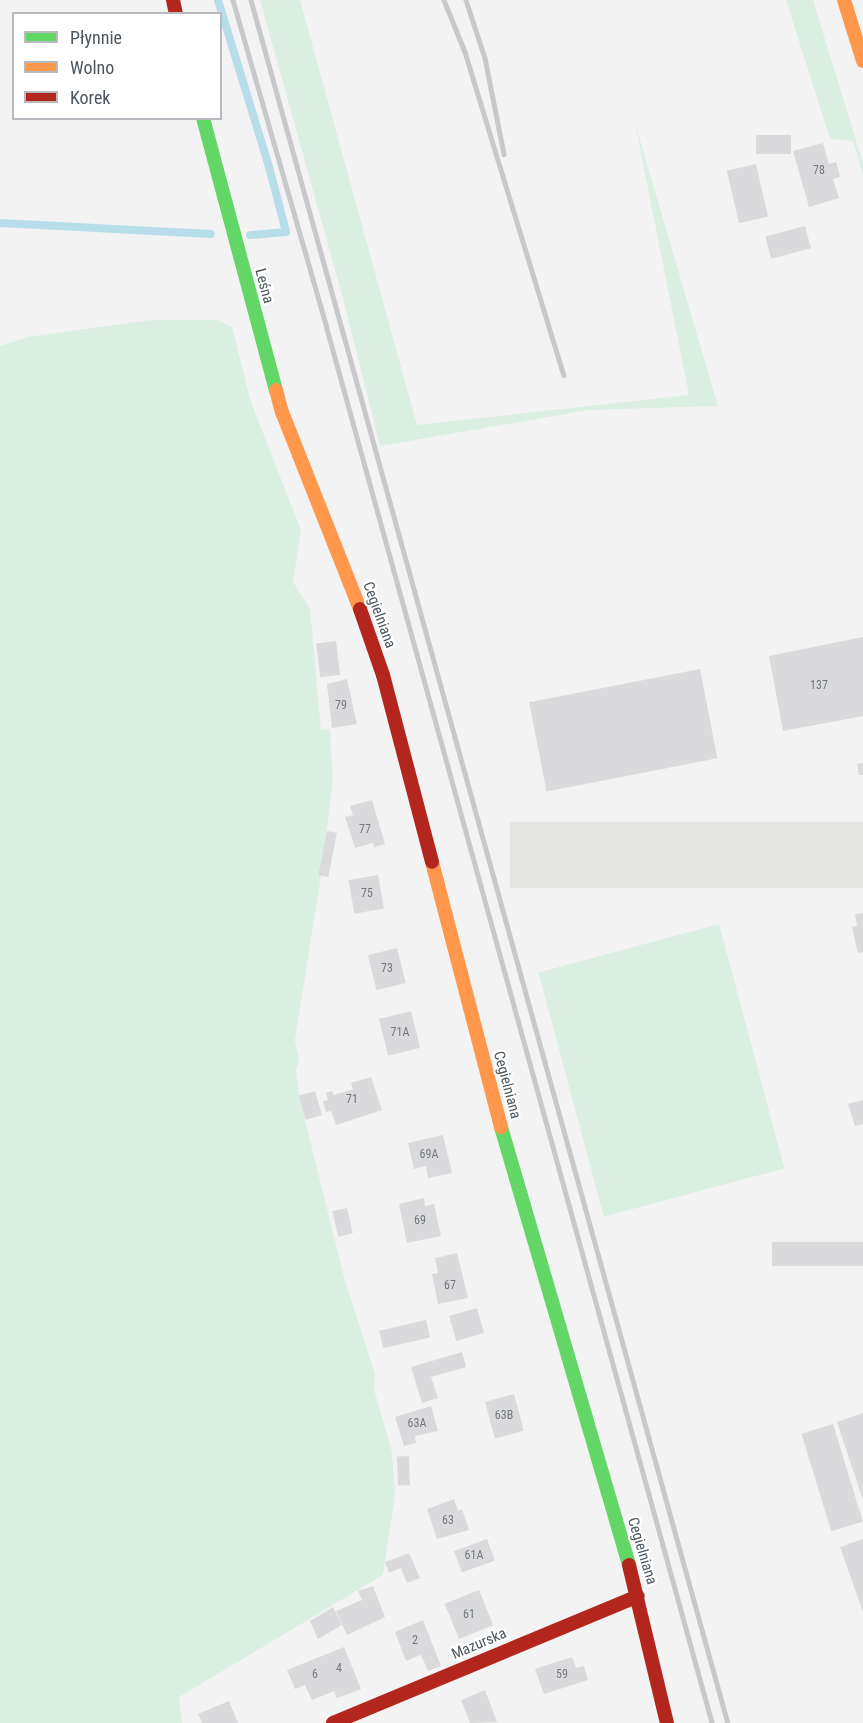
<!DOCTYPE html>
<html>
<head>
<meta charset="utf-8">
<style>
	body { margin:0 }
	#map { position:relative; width:863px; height:1723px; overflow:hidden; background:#f4f3f3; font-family:"Roboto Condensed",sans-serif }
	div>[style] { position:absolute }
	.commercial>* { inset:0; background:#e4e4e1; transform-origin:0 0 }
	.green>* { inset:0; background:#dcefe3; transform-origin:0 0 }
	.stream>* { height:8px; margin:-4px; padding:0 4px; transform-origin:4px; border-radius:4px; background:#b6dde8 }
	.building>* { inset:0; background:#dadadc; transform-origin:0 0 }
	.fast>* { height:14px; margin:-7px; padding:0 7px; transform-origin:7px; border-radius:7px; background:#63d668 }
	.slow>* { height:14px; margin:-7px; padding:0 7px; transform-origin:7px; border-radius:7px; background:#ff974d }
	.jam>* { height:14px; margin:-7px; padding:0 7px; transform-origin:7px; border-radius:7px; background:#b3261e }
	.rail>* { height:4.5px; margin:-2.25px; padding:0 2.25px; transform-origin:2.25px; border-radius:2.25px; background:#c7c8ca }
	span { translate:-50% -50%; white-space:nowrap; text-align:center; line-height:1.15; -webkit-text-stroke:4.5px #fff; paint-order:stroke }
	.number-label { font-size:12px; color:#71787f }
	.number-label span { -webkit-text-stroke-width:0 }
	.street-label { font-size:15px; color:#4c565e }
	.legend { position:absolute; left:12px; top:12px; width:210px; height:108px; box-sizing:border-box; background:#fff; border:2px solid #b7bbbf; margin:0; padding:8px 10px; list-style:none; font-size:18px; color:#4c565e }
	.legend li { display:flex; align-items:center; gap:12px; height:30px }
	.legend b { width:30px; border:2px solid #b7bbbf }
</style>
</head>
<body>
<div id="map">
	<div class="commercial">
		<i style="left:863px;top:822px;width:66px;height:353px;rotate:90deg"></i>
	</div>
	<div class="green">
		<i style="clip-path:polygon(260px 0,300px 0,417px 425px,689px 395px,635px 123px,718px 406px,589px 410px,380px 446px,342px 295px)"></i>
		<i style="clip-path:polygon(786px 0,813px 0,863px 163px,863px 175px,853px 141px,830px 139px)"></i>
		<i style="clip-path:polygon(151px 320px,217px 320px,232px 327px,251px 402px,301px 530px,293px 582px,310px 608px,321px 730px,330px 729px,333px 779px,321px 876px,295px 1040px,299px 1059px,296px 1070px,299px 1096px,344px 1277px,375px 1374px,374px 1389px,392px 1452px,395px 1495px,383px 1575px,179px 1697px,182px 1723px,0 1723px,0 346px,27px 337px)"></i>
		<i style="left:719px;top:924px;width:253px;height:187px;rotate:75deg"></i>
	</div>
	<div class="stream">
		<i style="left:218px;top:0;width:175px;rotate:73deg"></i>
		<i style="left:269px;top:167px;width:67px;rotate:75.3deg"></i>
		<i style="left:286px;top:232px;width:36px;rotate:175deg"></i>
		<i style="left:0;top:223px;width:211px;rotate:3deg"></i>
	</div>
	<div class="building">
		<i style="left:791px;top:135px;width:19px;height:35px;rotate:90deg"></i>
		<i style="clip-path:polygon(823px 143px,829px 164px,836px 162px,840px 177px,833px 179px,839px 198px,809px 207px,793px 151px)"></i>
		<i style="left:756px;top:164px;width:54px;height:30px;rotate:77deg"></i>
		<i style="left:805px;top:226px;width:23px;height:41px;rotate:75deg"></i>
		<i style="clip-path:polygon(863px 637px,863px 716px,783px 731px,769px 656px)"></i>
		<i style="left:336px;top:641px;width:34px;height:20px;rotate:83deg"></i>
		<i style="left:700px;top:669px;width:91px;height:174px;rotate:79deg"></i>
		<i style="clip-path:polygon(347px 679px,357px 724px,332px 728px,327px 684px)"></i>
		<i style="clip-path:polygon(863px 763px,863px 775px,859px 775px,857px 764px)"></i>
		<i style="clip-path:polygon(372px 800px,385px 844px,374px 847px,373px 843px,355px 848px,345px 817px,353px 815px,350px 806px)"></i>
		<i style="left:327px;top:831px;width:10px;height:45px;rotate:11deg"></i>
		<i style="left:378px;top:875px;width:34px;height:30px;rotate:80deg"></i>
		<i style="clip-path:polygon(863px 913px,863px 952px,858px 953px,852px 927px,857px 926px,855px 914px)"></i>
		<i style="left:397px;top:948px;width:36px;height:30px;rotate:76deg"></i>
		<i style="left:411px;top:1011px;width:38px;height:33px;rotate:76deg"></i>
		<i style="clip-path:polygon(371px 1077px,382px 1110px,336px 1125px,331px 1111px,326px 1112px,323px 1101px,328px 1100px,326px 1093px,332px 1091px,334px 1095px,353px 1089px,351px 1083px)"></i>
		<i style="left:315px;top:1091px;width:25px;height:17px;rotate:74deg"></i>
		<i style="clip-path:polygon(863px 1100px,863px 1124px,855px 1126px,848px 1104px)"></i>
		<i style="clip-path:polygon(443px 1135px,452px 1173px,428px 1178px,426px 1166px,414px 1169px,408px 1143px)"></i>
		<i style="clip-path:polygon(424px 1198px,425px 1206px,434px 1204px,441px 1236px,407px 1243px,399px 1204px)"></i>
		<i style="left:347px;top:1208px;width:26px;height:15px;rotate:77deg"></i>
		<i style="left:863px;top:1242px;width:24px;height:91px;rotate:90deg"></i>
		<i style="clip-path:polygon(457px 1253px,468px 1298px,438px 1304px,432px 1274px,438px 1273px,435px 1258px)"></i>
		<i style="left:477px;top:1308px;width:26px;height:29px;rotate:74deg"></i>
		<i style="left:426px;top:1320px;width:18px;height:48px;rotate:77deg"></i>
		<i style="clip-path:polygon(462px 1352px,466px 1367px,431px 1377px,438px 1398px,422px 1403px,411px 1367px)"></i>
		<i style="left:514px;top:1394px;width:38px;height:30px;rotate:75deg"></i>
		<i style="clip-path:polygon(431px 1406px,438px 1431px,415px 1436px,416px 1443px,404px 1446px,395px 1417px)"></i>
		<i style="clip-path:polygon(863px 1413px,863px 1500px,837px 1422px)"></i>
		<i style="left:833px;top:1424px;width:102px;height:33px;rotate:73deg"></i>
		<i style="left:409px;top:1456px;width:29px;height:12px;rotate:88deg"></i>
		<i style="clip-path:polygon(454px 1499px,458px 1511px,462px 1509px,469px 1530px,437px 1539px,427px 1509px)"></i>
		<i style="left:487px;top:1539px;width:23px;height:35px;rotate:70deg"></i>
		<i style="clip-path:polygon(863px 1539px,863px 1612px,840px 1547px)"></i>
		<i style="clip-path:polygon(409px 1553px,420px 1578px,407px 1583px,401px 1568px,389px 1573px,385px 1562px)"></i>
		<i style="clip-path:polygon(373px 1586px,385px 1617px,347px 1635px,336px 1611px,362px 1600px,358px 1591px)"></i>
		<i style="left:479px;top:1590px;width:38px;height:37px;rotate:68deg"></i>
		<i style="clip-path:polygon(333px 1607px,342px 1625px,318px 1639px,310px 1621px)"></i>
		<i style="clip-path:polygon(423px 1620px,441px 1666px,428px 1671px,421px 1655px,406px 1661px,395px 1632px)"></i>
		<i style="clip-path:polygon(344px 1647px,361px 1689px,337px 1698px,334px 1691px,312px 1700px,305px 1685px,295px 1689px,287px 1670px)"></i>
		<i style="clip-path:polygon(572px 1657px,576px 1668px,584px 1666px,588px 1680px,544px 1694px,535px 1669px)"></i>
		<i style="clip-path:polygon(485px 1690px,497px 1722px,470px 1723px,461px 1700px)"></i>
		<i style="clip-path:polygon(229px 1701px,238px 1723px,202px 1723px,198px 1714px)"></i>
	</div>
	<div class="fast">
		<i style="left:203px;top:118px;width:282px;rotate:75deg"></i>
		<i style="left:501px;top:1127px;width:456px;rotate:73.7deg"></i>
	</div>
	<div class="slow">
		<i style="left:844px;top:0;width:64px;rotate:72.7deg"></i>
		<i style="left:276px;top:390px;width:23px;rotate:75deg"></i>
		<i style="left:282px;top:412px;width:212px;rotate:68.4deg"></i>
		<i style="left:432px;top:862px;width:274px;rotate:75.4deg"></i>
	</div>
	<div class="jam">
		<i style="left:173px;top:0;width:14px;rotate:78deg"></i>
		<i style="left:360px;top:609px;width:70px;rotate:70.8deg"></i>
		<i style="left:383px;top:675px;width:193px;rotate:75.3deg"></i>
		<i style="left:629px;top:1565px;width:163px;rotate:76.5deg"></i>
		<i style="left:333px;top:1723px;width:330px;rotate:-22.6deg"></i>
	</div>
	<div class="rail">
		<i style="left:233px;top:0;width:338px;rotate:74deg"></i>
		<i style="left:326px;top:325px;width:1450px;rotate:74.56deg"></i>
		<i style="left:251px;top:0;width:1788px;rotate:74.53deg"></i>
		<i style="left:444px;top:0;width:56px;rotate:68deg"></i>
		<i style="left:465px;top:52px;width:338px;rotate:73deg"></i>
		<i style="left:466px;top:0;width:61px;rotate:71.9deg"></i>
		<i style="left:485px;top:58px;width:98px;rotate:78.8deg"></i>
	</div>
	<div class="number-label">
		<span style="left:819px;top:171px">78</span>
		<span style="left:819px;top:686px">137</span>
		<span style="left:341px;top:706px">79</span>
		<span style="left:365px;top:830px">77</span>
		<span style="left:367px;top:894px">75</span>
		<span style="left:387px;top:969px">73</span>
		<span style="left:400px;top:1033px">71A</span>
		<span style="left:352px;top:1100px">71</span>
		<span style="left:429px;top:1155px">69A</span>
		<span style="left:420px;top:1221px">69</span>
		<span style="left:450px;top:1286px">67</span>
		<span style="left:504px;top:1416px">63B</span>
		<span style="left:417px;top:1424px">63A</span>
		<span style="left:448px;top:1521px">63</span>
		<span style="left:474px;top:1556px">61A</span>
		<span style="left:469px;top:1615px">61</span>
		<span style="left:415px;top:1641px">2</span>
		<span style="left:339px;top:1669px">4</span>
		<span style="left:315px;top:1675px">6</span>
		<span style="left:562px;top:1675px">59</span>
	</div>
	<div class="street-label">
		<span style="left:264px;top:286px;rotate:75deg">Leśna</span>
		<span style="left:379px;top:615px;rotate:70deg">Cegielniana</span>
		<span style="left:507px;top:1085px;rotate:75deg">Cegielniana</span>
		<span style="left:642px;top:1551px;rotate:73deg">Cegielniana</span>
		<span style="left:479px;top:1644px;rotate:-23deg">Mazurska</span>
	</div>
	<ul class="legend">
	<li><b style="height:8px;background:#63d668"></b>Płynnie</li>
	<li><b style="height:8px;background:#ff974d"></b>Wolno</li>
	<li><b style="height:8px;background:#b3261e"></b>Korek</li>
	</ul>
</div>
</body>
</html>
